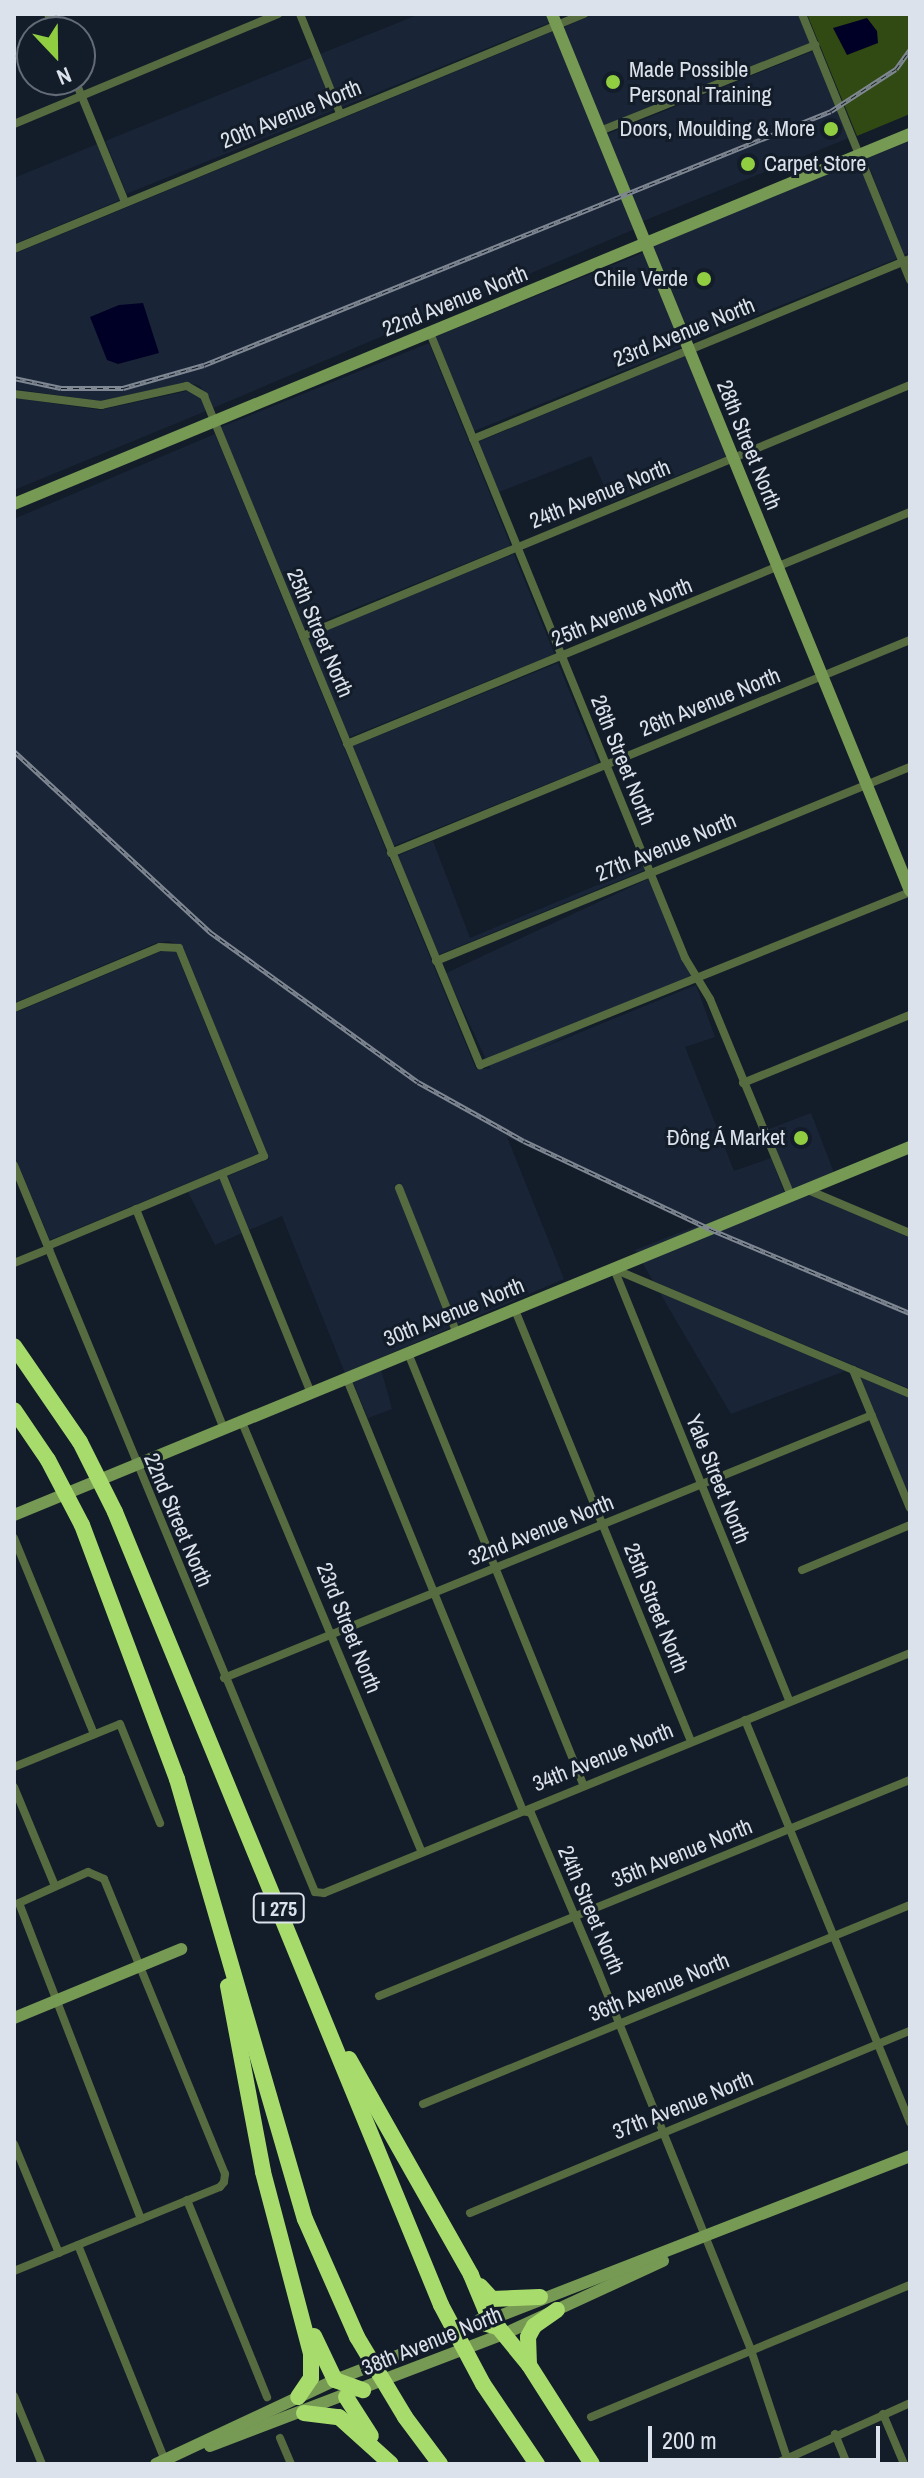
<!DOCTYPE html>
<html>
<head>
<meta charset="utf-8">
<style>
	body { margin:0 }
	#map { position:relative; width:924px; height:2478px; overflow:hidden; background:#131c29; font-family:"Archivo Narrow",sans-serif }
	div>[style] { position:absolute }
	.built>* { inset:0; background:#192537; transform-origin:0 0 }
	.green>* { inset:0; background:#314912 }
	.water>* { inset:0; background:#000026 }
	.street>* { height:8px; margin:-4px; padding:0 4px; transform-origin:4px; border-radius:4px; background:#566b40 }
	.secondary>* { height:12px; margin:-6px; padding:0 6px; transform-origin:6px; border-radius:6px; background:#769953 }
	.highway>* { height:16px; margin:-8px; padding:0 8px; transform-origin:8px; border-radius:8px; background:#a7dc6d }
	.rail>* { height:5px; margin-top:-2.5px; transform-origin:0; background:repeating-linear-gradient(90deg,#131c29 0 6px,#7f8792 0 12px); box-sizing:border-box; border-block:2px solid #7f8792 }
	.highway-bridge>* { height:16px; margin:-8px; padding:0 8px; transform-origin:8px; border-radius:8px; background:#a7dc6d }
	.dots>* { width:22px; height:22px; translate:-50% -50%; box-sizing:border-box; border:4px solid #131c29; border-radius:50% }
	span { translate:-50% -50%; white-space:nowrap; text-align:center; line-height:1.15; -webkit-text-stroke:6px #131c29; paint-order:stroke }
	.shield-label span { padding:2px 6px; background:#131c29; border:2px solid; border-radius:6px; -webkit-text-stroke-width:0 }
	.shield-label { font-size:20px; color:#dce2eb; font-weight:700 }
	.poi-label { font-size:22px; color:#dce2eb }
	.left { translate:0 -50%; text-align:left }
	.right { translate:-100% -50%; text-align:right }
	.street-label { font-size:22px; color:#dce2eb }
	.frame { position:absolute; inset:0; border:16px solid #dce2eb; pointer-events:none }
	.north { position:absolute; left:16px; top:16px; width:80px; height:80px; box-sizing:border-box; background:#131c29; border:2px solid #636b77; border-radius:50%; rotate:158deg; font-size:22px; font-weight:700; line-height:32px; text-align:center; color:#dce2eb }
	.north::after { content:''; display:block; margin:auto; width:28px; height:36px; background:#90cd41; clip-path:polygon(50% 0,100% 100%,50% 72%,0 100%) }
	.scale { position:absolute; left:648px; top:2426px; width:232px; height:36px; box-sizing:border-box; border:4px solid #dce2eb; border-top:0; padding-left:10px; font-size:24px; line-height:28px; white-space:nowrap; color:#dce2eb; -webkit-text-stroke:6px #131c29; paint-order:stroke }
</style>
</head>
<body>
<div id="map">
	<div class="built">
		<i style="clip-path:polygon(420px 14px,548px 14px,551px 22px,342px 107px,320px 54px)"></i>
		<i style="clip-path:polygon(595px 14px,798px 14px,810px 43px,602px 126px,562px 28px)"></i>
		<i style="clip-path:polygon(554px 31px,635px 229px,213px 408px,200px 386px,187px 382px,100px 401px,14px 389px,14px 254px)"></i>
		<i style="left:813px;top:51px;width:94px;height:224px;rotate:68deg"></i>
		<i style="left:313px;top:57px;width:57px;height:224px;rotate:68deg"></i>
		<i style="clip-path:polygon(910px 141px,910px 252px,904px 255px,866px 159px)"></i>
		<i style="clip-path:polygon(97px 144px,120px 200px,14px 244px,14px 178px)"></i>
		<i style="left:858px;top:162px;width:104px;height:224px;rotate:68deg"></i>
		<i style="left:645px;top:252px;width:102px;height:226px;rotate:68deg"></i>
		<i style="left:429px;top:343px;width:218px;height:225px;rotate:68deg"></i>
		<i style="clip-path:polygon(687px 355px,727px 456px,611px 502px,591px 456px,499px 492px,478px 442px)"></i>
		<i style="clip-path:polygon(187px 391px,200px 398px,206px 411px,14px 490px,14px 398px,100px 410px)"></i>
		<i style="clip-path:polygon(215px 434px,476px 1069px,491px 1069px,696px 985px,715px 1037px,685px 1047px,734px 1171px,771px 1158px,785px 1194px,638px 1254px,635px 1250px,699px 1225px,507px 1137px,564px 1279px,457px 1325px,401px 1183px,394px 1185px,450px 1328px,345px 1373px,282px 1216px,249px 1230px,228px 1176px,269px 1159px,183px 947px,169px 941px,156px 943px,14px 1003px,14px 519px)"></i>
		<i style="left:514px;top:554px;width:108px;height:223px;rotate:68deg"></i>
		<i style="left:558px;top:663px;width:108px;height:222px;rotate:68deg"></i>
		<i style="clip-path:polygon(433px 841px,470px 938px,643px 866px,645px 870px,438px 955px,397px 856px)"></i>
		<i style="left:648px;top:879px;width:108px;height:223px;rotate:65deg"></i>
		<i style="clip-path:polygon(162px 951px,176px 952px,258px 1154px,50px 1240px,14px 1154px,14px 1013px)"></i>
		<i style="left:811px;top:1113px;width:64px;height:46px;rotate:69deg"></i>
		<i style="clip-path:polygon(220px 1179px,242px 1233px,215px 1245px,188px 1192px)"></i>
		<i style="clip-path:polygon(808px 1194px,910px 1238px,910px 1389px,653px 1281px,642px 1262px)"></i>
		<i style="clip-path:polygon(660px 1293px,683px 1302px,845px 1371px,731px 1414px)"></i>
		<i style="clip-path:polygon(381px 1369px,392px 1409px,368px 1418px,352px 1380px)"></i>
		<i style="clip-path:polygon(860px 1377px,910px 1398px,910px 1498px)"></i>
	</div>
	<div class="green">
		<i style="clip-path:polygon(807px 14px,910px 14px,910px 114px,857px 136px)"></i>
	</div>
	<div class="water">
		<i style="clip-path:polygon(867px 18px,877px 31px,878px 43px,847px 55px,833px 28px)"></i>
		<i style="clip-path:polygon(143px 303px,159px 353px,118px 364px,107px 360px,90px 317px,119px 305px)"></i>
	</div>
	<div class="street">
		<i style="left:48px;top:14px;width:19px;rotate:69deg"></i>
		<i style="left:300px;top:14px;width:107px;rotate:68deg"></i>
		<i style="left:802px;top:14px;width:287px;rotate:67.9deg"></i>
		<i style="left:75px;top:80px;width:132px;rotate:67.7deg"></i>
		<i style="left:14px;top:124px;width:286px;rotate:-22.6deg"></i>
		<i style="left:600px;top:131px;width:232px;rotate:-21.8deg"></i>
		<i style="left:14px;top:249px;width:617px;rotate:-22.41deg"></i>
		<i style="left:430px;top:333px;width:675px;rotate:67.8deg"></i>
		<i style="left:685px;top:958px;width:48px;rotate:58.6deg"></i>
		<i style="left:710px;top:999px;width:213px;rotate:67.6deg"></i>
		<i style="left:14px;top:394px;width:88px;rotate:7.2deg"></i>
		<i style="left:101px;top:405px;width:88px;rotate:-12.5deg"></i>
		<i style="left:187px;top:386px;width:20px;rotate:30deg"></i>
		<i style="left:204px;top:396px;width:724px;rotate:67.58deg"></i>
		<i style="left:480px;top:1065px;width:463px;rotate:-21.9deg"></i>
		<i style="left:473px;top:439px;width:473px;rotate:-22.4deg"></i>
		<i style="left:303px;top:636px;width:657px;rotate:-22.47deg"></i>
		<i style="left:347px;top:744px;width:609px;rotate:-22.4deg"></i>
		<i style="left:391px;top:853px;width:561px;rotate:-22.31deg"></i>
		<i style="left:436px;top:961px;width:512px;rotate:-22.26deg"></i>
		<i style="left:14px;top:1008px;width:158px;rotate:-22.7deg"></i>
		<i style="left:160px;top:947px;width:19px;rotate:3deg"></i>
		<i style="left:179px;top:948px;width:225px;rotate:67.8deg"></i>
		<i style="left:264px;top:1156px;width:234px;rotate:157.4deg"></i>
		<i style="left:743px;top:1083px;width:180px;rotate:-22.2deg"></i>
		<i style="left:14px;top:1165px;width:787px;rotate:67.51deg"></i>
		<i style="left:315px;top:1892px;width:9px;rotate:6deg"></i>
		<i style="left:324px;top:1893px;width:633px;rotate:-22.27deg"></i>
		<i style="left:222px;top:1174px;width:234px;rotate:67.9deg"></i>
		<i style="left:399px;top:1188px;width:157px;rotate:68.3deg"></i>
		<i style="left:808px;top:1190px;width:111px;rotate:22.9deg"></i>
		<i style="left:136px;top:1209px;width:235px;rotate:68.2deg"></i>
		<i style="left:14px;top:1263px;width:38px;rotate:-22deg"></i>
		<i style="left:614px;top:1269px;width:467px;rotate:67.9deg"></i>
		<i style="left:614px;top:1269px;width:321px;rotate:22.9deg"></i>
		<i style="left:515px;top:1310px;width:466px;rotate:67.8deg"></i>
		<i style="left:408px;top:1353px;width:467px;rotate:67.9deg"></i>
		<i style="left:853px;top:1370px;width:149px;rotate:67.6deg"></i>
		<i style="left:346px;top:1377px;width:469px;rotate:67.8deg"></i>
		<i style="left:523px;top:1811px;width:8px;rotate:14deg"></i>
		<i style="left:531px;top:1813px;width:172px;rotate:67deg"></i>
		<i style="left:598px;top:1971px;width:409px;rotate:68deg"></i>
		<i style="left:751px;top:2350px;width:120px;rotate:71.6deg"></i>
		<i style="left:241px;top:1420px;width:468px;rotate:67.3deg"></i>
		<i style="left:14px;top:1538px;width:212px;rotate:67.8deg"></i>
		<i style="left:802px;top:1570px;width:117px;rotate:-22.6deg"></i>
		<i style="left:224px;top:1678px;width:699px;rotate:-22.09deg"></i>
		<i style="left:745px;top:1720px;width:435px;rotate:67.7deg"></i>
		<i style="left:14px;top:1767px;width:114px;rotate:-22.1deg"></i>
		<i style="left:120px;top:1724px;width:107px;rotate:68deg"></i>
		<i style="left:14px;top:1787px;width:107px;rotate:67.5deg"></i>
		<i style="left:379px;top:1996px;width:573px;rotate:-22.14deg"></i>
		<i style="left:423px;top:2104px;width:526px;rotate:-22.23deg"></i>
		<i style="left:14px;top:2144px;width:118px;rotate:67.6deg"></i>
		<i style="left:187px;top:2200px;width:213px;rotate:67.9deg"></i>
		<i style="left:470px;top:2213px;width:476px;rotate:-22.5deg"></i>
		<i style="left:78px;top:2245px;width:235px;rotate:68deg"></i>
		<i style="left:14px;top:2271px;width:222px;rotate:-22.2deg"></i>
		<i style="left:220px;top:2187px;width:6px;rotate:-51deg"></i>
		<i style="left:224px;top:2182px;width:8px;rotate:-83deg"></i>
		<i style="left:225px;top:2174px;width:319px;rotate:-112.3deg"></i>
		<i style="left:104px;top:1879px;width:17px;rotate:-156deg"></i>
		<i style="left:88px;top:1872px;width:76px;rotate:155.8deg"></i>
		<i style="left:19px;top:1903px;width:339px;rotate:68.9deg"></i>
		<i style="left:14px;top:2396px;width:74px;rotate:67.6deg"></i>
		<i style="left:883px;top:2414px;width:54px;rotate:67.2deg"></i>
		<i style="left:591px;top:2417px;width:345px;rotate:-22.5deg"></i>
		<i style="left:835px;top:2434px;width:32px;rotate:68deg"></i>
		<i style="left:280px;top:2438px;width:28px;rotate:67deg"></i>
		<i style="left:775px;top:2464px;width:148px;rotate:-24.3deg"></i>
	</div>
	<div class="secondary">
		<i style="left:552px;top:14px;width:947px;rotate:67.79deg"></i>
		<i style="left:14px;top:504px;width:969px;rotate:-22.44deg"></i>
		<i style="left:14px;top:1515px;width:969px;rotate:-22.33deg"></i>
		<i style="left:14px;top:2018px;width:181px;rotate:-22.4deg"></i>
		<i style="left:210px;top:2446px;width:315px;rotate:-20.9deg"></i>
		<i style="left:504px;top:2334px;width:175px;rotate:-24.7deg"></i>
		<i style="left:156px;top:2464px;width:198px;rotate:-25.1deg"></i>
		<i style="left:335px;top:2380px;width:617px;rotate:-21.28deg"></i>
	</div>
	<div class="highway">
		<i style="left:14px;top:1346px;width:116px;rotate:55.5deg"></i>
		<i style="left:14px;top:1410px;width:60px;rotate:55.8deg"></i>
		<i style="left:115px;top:1512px;width:857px;rotate:67.65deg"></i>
		<i style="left:82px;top:1525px;width:271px;rotate:69.5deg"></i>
		<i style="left:177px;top:1779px;width:458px;rotate:73.8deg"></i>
		<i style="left:305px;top:2219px;width:129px;rotate:66.2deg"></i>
		<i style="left:228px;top:1986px;width:189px;rotate:79.3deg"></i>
		<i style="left:263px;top:2172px;width:188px;rotate:75.2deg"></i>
		<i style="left:311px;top:2354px;width:24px;rotate:90deg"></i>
		<i style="left:311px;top:2378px;width:23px;rotate:124deg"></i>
		<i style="left:349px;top:2059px;width:248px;rotate:60.5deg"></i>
		<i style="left:471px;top:2275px;width:47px;rotate:67.3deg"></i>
		<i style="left:480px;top:2286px;width:18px;rotate:47deg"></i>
		<i style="left:492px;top:2299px;width:48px;rotate:-2.4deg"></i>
		<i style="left:480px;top:2322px;width:19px;rotate:16deg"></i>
		<i style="left:498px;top:2327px;width:49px;rotate:50.8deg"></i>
		<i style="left:529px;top:2365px;width:117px;rotate:57.5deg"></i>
		<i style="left:314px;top:2336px;width:49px;rotate:64.5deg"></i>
		<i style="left:335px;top:2380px;width:30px;rotate:20deg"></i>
		<i style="left:529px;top:2365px;width:28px;rotate:-92deg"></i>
		<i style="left:528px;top:2337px;width:13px;rotate:-61deg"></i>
		<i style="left:534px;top:2326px;width:28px;rotate:-35deg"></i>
		<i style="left:483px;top:2384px;width:97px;rotate:56deg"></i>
		<i style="left:346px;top:2397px;width:46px;rotate:57.3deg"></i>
		<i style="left:304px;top:2413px;width:35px;rotate:7deg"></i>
		<i style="left:339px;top:2417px;width:70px;rotate:42.1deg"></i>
		<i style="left:405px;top:2417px;width:59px;rotate:53.3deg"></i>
	</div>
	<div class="rail">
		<i style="left:14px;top:378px;width:48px;rotate:12deg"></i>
		<i style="left:61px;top:388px;width:62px"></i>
		<i style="left:123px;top:388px;width:84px;rotate:-15.9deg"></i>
		<i style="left:204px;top:365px;width:676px;rotate:-22.05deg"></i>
		<i style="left:831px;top:111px;width:77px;rotate:-32.9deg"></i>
		<i style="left:896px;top:69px;width:24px;rotate:-54deg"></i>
		<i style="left:14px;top:751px;width:267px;rotate:42.7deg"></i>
		<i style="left:210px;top:932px;width:256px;rotate:35.8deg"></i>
		<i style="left:418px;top:1082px;width:121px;rotate:29.1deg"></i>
		<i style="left:524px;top:1141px;width:206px;rotate:25.3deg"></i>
		<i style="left:710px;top:1229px;width:217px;rotate:22.8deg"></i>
	</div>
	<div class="highway-bridge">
		<i style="left:80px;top:1442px;width:78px;rotate:63.4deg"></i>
		<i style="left:48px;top:1460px;width:73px;rotate:62.4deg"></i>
		<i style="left:441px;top:2305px;width:89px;rotate:62deg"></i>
		<i style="left:357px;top:2337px;width:93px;rotate:59deg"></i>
	</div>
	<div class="dots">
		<i style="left:613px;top:82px;background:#90cd41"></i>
		<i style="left:831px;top:129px;background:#90cd41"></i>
		<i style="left:748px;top:164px;background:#90cd41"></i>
		<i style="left:704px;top:279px;background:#90cd41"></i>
		<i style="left:801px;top:1138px;background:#90cd41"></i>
	</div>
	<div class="shield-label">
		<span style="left:279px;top:1908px">I 275</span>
	</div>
	<div class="poi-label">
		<span class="left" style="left:629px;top:82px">Made Possible<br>Personal Training</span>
		<span class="right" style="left:815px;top:129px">Doors, Moulding &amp; More</span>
		<span class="left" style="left:764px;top:164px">Carpet Store</span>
		<span class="right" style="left:688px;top:279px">Chile Verde</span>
		<span class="right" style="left:785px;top:1138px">Đông Á Market</span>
	</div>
	<div class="street-label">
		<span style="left:291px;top:114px;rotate:-22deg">20th Avenue North</span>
		<span style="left:455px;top:301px;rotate:-22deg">22nd Avenue North</span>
		<span style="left:684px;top:332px;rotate:-22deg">23rd Avenue North</span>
		<span style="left:749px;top:445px;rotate:68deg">28th Street North</span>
		<span style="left:600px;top:494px;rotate:-22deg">24th Avenue North</span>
		<span style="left:622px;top:612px;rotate:-22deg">25th Avenue North</span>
		<span style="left:320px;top:633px;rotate:67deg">25th Street North</span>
		<span style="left:710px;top:702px;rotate:-22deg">26th Avenue North</span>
		<span style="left:623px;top:760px;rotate:68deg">26th Street North</span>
		<span style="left:666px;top:847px;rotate:-22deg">27th Avenue North</span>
		<span style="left:454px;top:1312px;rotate:-22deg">30th Avenue North</span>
		<span style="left:718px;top:1479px;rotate:68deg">Yale Street North</span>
		<span style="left:178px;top:1520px;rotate:67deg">22nd Street North</span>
		<span style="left:541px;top:1530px;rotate:-22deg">32nd Avenue North</span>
		<span style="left:656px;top:1608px;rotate:68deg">25th Street North</span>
		<span style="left:349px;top:1628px;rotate:68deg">23rd Street North</span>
		<span style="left:603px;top:1757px;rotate:-22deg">34th Avenue North</span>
		<span style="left:682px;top:1853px;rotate:-22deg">35th Avenue North</span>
		<span style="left:591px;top:1910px;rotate:67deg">24th Street North</span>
		<span style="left:659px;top:1987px;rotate:-22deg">36th Avenue North</span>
		<span style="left:683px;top:2105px;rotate:-22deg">37th Avenue North</span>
		<span style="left:432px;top:2341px;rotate:-22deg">38th Avenue North</span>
	</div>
	<div class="frame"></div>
	<div class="north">N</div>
	<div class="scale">200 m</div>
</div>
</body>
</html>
